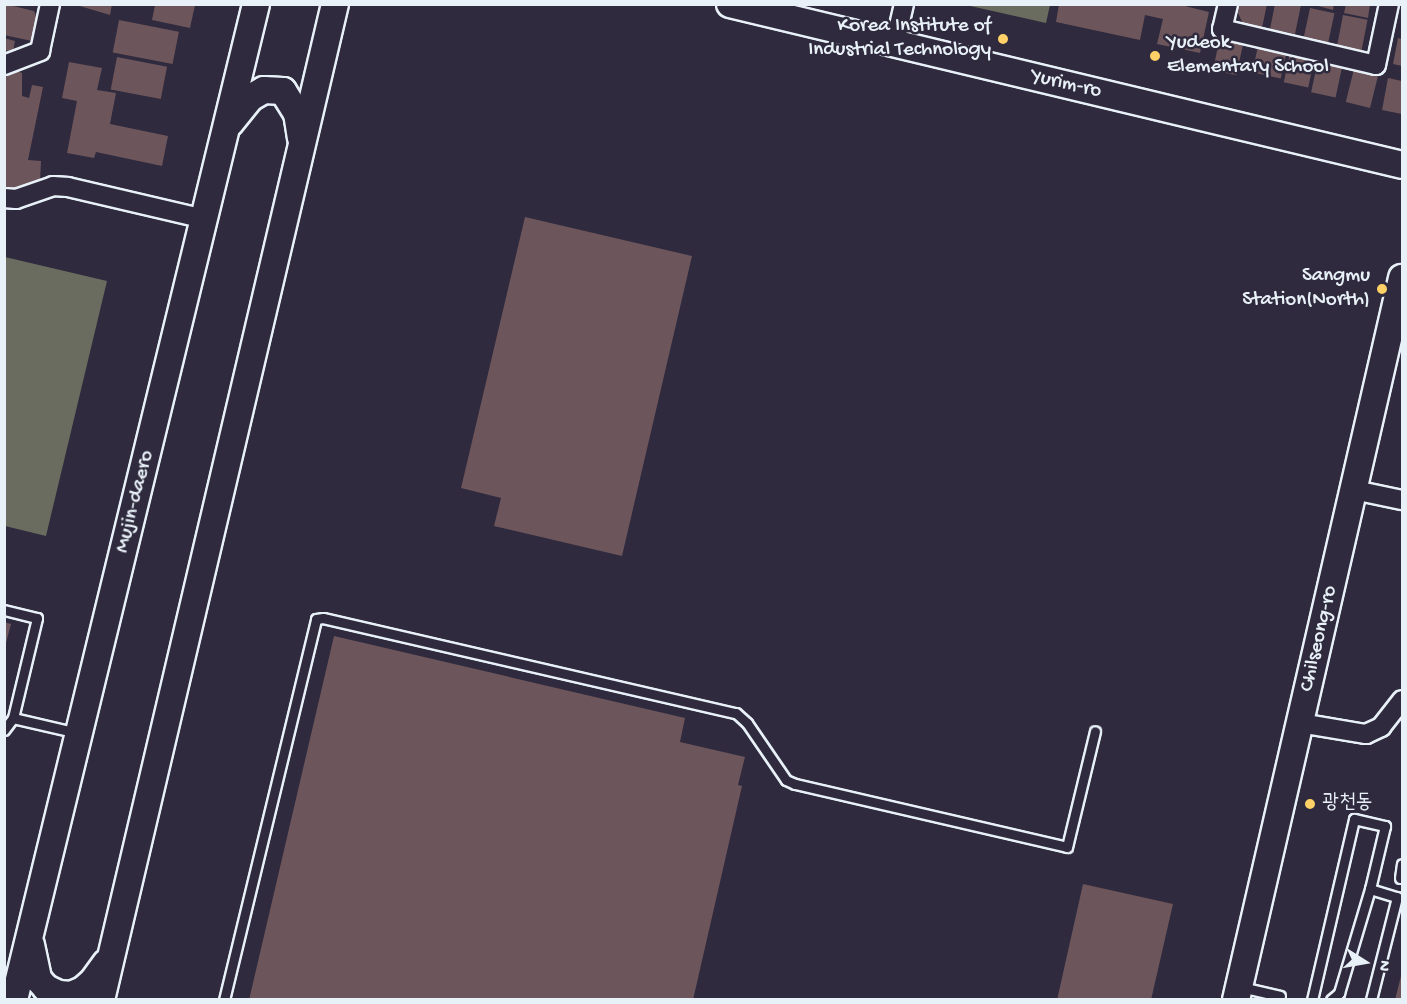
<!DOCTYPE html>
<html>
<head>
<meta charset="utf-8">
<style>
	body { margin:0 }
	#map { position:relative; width:1407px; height:1004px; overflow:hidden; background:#2f2a3d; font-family:"Gochi Hand","Poor Story",sans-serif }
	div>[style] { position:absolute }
	.green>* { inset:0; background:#696c5e }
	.building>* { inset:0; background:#6c555b; transform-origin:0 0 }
	.roads { filter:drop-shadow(2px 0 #e8f1f8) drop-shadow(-2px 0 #e8f1f8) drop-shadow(0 2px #e8f1f8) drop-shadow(0 -2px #e8f1f8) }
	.lane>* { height:9px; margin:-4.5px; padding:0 4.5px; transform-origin:4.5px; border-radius:4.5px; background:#2f2a3d }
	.street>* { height:18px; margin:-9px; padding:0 9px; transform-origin:9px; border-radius:9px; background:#2f2a3d }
	.secondary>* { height:26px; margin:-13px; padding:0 13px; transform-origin:13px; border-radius:13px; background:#2f2a3d }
	.dots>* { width:16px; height:16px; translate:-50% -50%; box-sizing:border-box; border:3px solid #2f2a3d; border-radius:50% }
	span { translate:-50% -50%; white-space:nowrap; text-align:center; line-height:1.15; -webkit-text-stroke:5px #2f2a3d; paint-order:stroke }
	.poi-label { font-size:21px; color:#e8f1f8 }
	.right { translate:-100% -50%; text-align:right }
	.left { translate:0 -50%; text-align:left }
	.street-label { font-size:21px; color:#e8f1f8 }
	.frame { position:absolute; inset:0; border:6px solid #e8f1f8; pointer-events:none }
	.north { position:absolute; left:1335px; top:932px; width:60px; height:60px; -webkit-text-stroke:4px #2f2a3d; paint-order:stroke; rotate:101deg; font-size:16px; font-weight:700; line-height:24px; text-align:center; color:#e8f1f8 }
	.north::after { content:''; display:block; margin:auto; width:21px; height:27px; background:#e8f1f8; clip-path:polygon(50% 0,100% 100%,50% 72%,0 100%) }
</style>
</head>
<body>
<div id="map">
	<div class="green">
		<i style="clip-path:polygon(966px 5px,1050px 4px,1050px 5px,1046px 23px)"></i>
		<i style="clip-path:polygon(5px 257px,107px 281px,46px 536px,5px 526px)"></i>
	</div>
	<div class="building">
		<i style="clip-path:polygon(5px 4px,34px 11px,37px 19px,32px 41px,4px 35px)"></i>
		<i style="clip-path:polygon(73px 4px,112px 4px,110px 15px)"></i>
		<i style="clip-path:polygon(1059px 4px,1177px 4px,1209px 12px,1200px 53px,1157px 44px,1163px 19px,1145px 15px,1140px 40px,1056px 22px)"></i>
		<i style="clip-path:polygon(1239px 4px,1267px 4px,1262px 28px,1243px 24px,1238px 13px)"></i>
		<i style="clip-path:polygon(1275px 4px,1301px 5px,1295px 34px,1270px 29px)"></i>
		<i style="clip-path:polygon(1311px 4px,1334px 4px,1333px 10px)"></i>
		<i style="clip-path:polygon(1346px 4px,1370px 4px,1368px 18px,1344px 13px)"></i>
		<i style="clip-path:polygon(155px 5px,195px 5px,190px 28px,152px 20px)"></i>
		<i style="left:1310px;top:8px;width:25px;height:31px;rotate:12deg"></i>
		<i style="left:1343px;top:15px;width:25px;height:31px;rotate:11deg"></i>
		<i style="left:119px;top:20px;width:61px;height:33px;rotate:11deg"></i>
		<i style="left:1220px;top:37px;width:24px;height:34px;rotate:12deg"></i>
		<i style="clip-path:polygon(4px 38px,15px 41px,13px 52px,4px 50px)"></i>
		<i style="clip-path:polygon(1398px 38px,1402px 39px,1402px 66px,1393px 64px)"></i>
		<i style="left:1258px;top:46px;width:29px;height:27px;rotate:12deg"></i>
		<i style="left:1290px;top:53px;width:25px;height:30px;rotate:12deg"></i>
		<i style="left:117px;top:57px;width:51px;height:33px;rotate:11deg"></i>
		<i style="left:1318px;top:60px;width:25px;height:33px;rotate:12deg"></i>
		<i style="clip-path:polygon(69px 62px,102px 68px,97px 90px,116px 93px,110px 124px,168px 136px,162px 166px,96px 152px,94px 158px,67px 153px,77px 101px,62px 98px)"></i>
		<i style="left:1354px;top:69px;width:25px;height:34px;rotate:14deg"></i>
		<i style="clip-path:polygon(15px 70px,22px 73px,22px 96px,29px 98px,32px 85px,43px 87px,28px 160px,41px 161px,40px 182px,14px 188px,4px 187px,4px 75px)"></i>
		<i style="clip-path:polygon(1388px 78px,1402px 81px,1402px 114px,1382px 110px)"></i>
		<i style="clip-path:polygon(525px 217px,692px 256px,622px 556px,494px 526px,501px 498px,461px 488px)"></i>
		<i style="clip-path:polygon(4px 622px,11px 624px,5px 647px,4px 647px)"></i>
		<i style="clip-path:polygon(334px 636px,685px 718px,680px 742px,745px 757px,738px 785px,742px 786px,693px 1000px,249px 1000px)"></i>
		<i style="clip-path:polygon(1083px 884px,1173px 904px,1151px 1000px,1057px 1000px)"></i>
		<i style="clip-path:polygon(1402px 972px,1402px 1000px,1395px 1000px)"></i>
	</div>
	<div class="roads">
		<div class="lane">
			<i style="left:4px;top:610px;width:34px;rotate:14deg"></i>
			<i style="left:37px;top:618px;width:103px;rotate:103.5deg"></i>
			<i style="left:13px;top:718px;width:15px;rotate:127deg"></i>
			<i style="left:13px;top:718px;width:67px;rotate:13deg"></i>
			<i style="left:1400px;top:878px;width:14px;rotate:-82deg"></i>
			<i style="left:1241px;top:987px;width:40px;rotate:13deg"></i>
			<i style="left:224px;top:1000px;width:392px;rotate:-76.4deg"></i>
			<i style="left:316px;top:619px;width:7px;rotate:-8deg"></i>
			<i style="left:323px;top:618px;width:424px;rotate:13deg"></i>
			<i style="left:736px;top:713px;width:15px;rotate:42deg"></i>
			<i style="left:747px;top:723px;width:69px;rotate:55.6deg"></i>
			<i style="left:786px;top:780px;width:10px;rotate:24deg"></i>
			<i style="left:795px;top:784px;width:279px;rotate:13deg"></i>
			<i style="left:1067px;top:847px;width:119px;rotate:-76.4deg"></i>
			<i style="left:1312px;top:1000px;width:186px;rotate:-76.9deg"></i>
			<i style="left:1354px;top:819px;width:32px;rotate:13deg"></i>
			<i style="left:1385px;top:826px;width:65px;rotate:103.4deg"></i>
			<i style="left:1370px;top:889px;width:28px;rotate:17deg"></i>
			<i style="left:1397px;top:897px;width:106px;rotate:104.2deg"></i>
			<i style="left:1331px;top:1000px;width:11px;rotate:-41deg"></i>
			<i style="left:1339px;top:993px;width:109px;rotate:-73.4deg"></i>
		</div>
		<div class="street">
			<i style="left:1228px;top:4px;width:26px;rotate:103deg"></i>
			<i style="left:1222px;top:29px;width:158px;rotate:13.2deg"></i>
			<i style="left:1376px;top:65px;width:62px;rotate:-78deg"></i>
			<i style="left:895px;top:43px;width:40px;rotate:-77deg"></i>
			<i style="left:4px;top:65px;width:39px;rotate:-21deg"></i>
			<i style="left:40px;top:51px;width:48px;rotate:-78deg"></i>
			<i style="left:4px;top:198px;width:12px;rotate:5deg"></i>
			<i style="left:16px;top:199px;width:39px;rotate:-19deg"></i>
			<i style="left:53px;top:186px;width:15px;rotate:4deg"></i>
			<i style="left:68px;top:187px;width:140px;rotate:13.2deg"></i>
			<i style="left:1354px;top:490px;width:49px;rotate:11.8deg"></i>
			<i style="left:1300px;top:723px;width:67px;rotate:9.5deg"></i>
			<i style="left:1366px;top:734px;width:17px;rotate:-25deg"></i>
			<i style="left:1381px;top:727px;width:34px;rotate:-52deg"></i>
		</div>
		<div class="secondary">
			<i style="left:730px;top:4px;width:691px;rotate:13.47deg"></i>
			<i style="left:230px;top:123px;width:32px;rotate:-51deg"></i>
			<i style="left:250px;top:98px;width:16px;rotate:-30deg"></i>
			<i style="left:264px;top:90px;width:19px;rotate:3deg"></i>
			<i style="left:283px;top:91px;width:26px;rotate:58deg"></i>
			<i style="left:297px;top:113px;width:25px;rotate:81deg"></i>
			<i style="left:31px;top:945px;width:35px;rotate:78deg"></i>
			<i style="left:38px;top:979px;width:12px;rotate:48deg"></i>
			<i style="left:46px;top:988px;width:14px;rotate:25deg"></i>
			<i style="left:59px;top:994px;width:12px;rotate:5deg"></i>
			<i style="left:71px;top:995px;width:13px;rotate:-23deg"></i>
			<i style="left:83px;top:990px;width:13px;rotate:-42deg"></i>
			<i style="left:93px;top:981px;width:22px;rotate:-54deg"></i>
			<i style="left:14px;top:1000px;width:1025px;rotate:-76.34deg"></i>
			<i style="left:101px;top:1000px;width:1023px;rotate:-76.78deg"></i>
			<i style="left:1236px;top:1000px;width:741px;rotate:-77.05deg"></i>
		</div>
	</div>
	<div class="dots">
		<i style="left:1003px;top:39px;background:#ffd166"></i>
		<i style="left:1155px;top:56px;background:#ffd166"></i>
		<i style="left:1382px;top:289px;background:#ffd166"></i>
		<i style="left:1310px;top:804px;background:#ffd166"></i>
	</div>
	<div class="poi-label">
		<span class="right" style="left:991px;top:39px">Korea Institute of<br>Industrial Technology</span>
		<span class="left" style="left:1167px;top:56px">Yudeok<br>Elementary School</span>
		<span class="right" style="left:1370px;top:289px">Sangmu<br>Station(North)</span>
		<span class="left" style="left:1322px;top:804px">광천동</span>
	</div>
	<div class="street-label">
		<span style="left:1066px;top:85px;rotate:13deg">Yurim-ro</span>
		<span style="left:136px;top:502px;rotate:-76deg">Mujin-daero</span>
		<span style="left:1320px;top:639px;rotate:-77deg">Chilseong-ro</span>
	</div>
	<div class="frame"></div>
	<div class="north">N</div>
</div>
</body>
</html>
